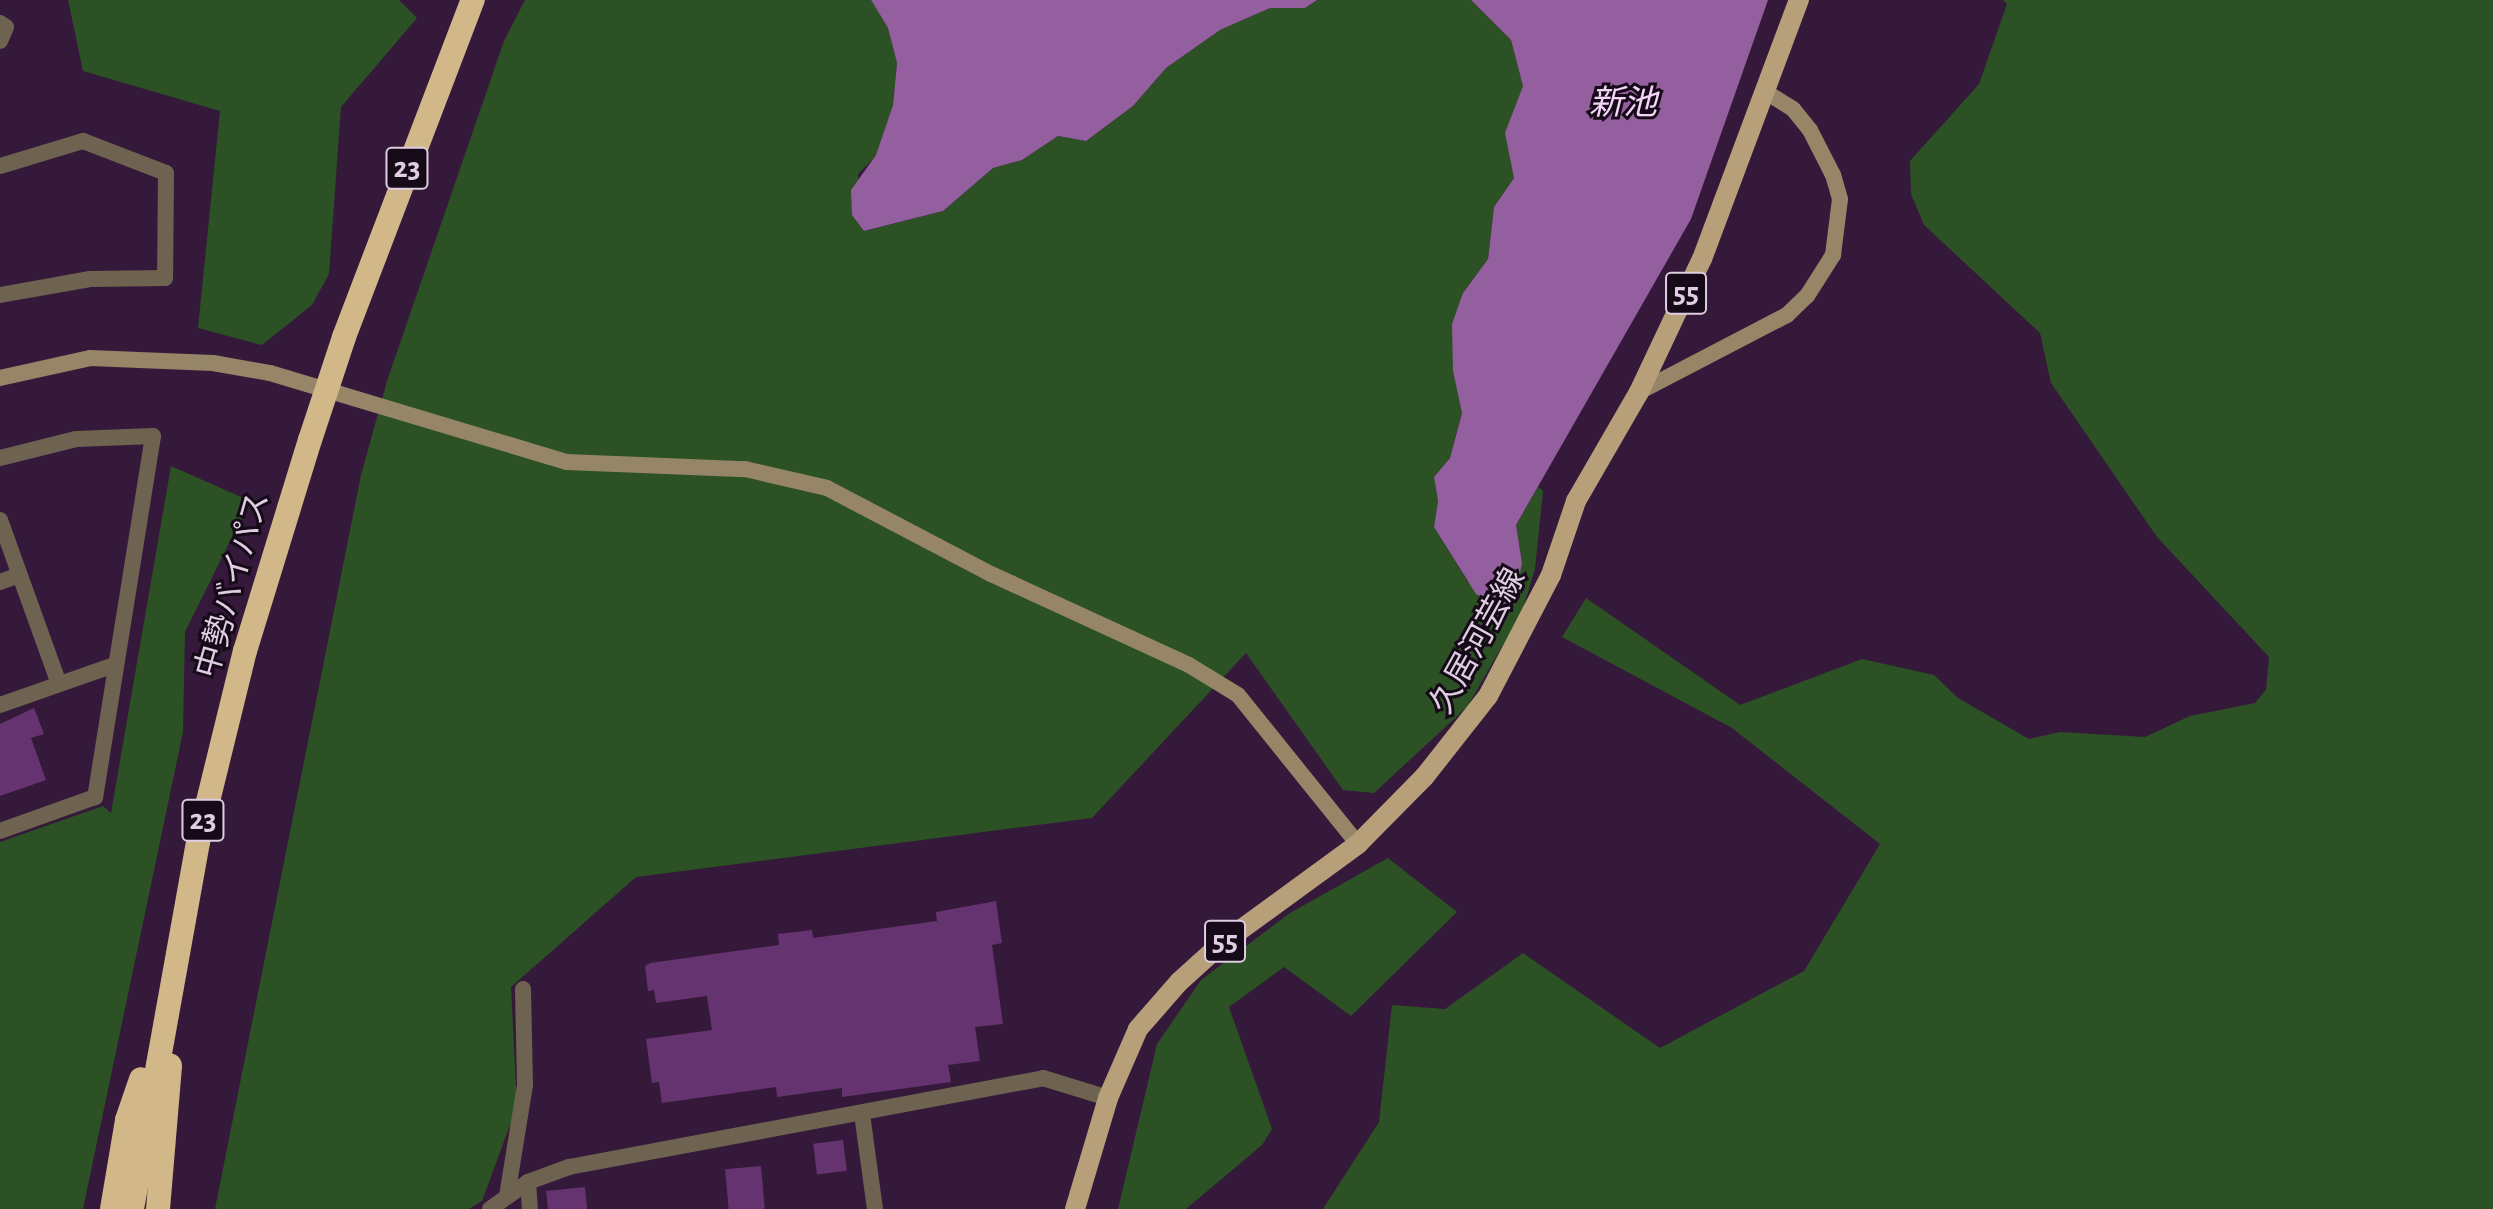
<!DOCTYPE html>
<html>
<head>
<meta charset="utf-8">
<style>
	body { margin:0 }
	#map { position:relative; width:2493px; height:1209px; overflow:hidden; background:#35193a; font-family:"Alegreya Sans","Noto Sans JP",sans-serif }
	div>[style] { position:absolute }
	.green>* { inset:0; background:#2b5124 }
	.water>* { inset:0; background:#945f9e }
	.building>* { inset:0; background:#65336f; transform-origin:0 0 }
	.street>* { height:16px; margin:-8px; padding:0 8px; transform-origin:8px; border-radius:8px; background:#6e6350 }
	.secondary>* { height:16px; margin:-8px; padding:0 8px; transform-origin:8px; border-radius:8px; background:#968567 }
	.primary>* { height:20px; margin:-10px; padding:0 10px; transform-origin:10px; border-radius:10px; background:#b69f79 }
	.highway>* { height:24px; margin:-12px; padding:0 12px; transform-origin:12px; border-radius:12px; background:#d2b788 }
	.highway-bridge>* { height:24px; margin:-12px; padding:0 12px; transform-origin:12px; border-radius:12px; background:#d2b788 }
	span { translate:-50% -50%; white-space:nowrap; text-align:center; line-height:1.15; -webkit-text-stroke:6px #160a18; paint-order:stroke }
	.shield-label span { padding:2px 6px; background:#160a18; border:2px solid; border-radius:6px; -webkit-text-stroke-width:0 }
	.shield-label { font-size:30px; color:#dfcde2; font-weight:700 }
	.street-label { font-size:32px; color:#dfcde2 }
	.water-label { font-size:34px; color:#f3d5f8; font-style:italic }
</style>
</head>
<body>
<div id="map">
	<div class="green">
		<i style="clip-path:polygon(68px 0,399px 0,417px 18px,341px 107px,329px 274px,312px 305px,262px 345px,198px 328px,220px 111px,83px 71px)"></i>
		<i style="clip-path:polygon(525px 0,871px 0,888px 28px,897px 63px,893px 105px,876px 156px,858px 174px,865px 231px,943px 211px,993px 168px,1022px 160px,1058px 136px,1086px 141px,1133px 106px,1166px 68px,1220px 30px,1270px 8px,1305px 8px,1317px 0,1471px 0,1511px 40px,1523px 86px,1506px 133px,1514px 178px,1494px 207px,1488px 259px,1463px 293px,1453px 371px,1462px 412px,1450px 458px,1434px 477px,1438px 501px,1434px 527px,1468px 582px,1522px 563px,1516px 525px,1538px 487px,1543px 491px,1535px 569px,1522px 612px,1467px 707px,1374px 793px,1343px 790px,1246px 653px,1092px 818px,636px 877px,511px 987px,517px 1106px,482px 1201px,469px 1209px,215px 1209px,361px 475px,387px 381px,504px 41px)"></i>
		<i style="clip-path:polygon(2003px 0,2493px 0,2493px 1209px,1323px 1209px,1379px 1122px,1392px 1005px,1445px 1009px,1523px 953px,1660px 1048px,1804px 971px,1880px 844px,1732px 728px,1562px 637px,1586px 598px,1740px 705px,1862px 659px,1934px 675px,1958px 698px,2029px 739px,2060px 732px,2145px 737px,2190px 716px,2255px 703px,2266px 690px,2269px 657px,2157px 537px,2051px 383px,2040px 333px,1924px 225px,1911px 194px,1910px 161px,1979px 84px,2007px 4px)"></i>
		<i style="clip-path:polygon(171px 466px,250px 501px,185px 632px,183px 732px,83px 1209px,0 1209px,0 842px,103px 806px,111px 813px)"></i>
		<i style="clip-path:polygon(1388px 858px,1457px 912px,1351px 1016px,1284px 967px,1229px 1007px,1272px 1129px,1262px 1145px,1186px 1209px,1118px 1209px,1157px 1044px,1201px 980px,1290px 913px)"></i>
	</div>
	<div class="water">
		<i style="clip-path:polygon(871px 0,1317px 0,1305px 8px,1270px 8px,1220px 30px,1166px 68px,1133px 106px,1086px 141px,1058px 136px,1022px 160px,993px 168px,943px 211px,864px 231px,852px 215px,851px 190px,876px 155px,893px 105px,897px 63px,888px 28px)"></i>
		<i style="clip-path:polygon(1471px 0,1768px 0,1691px 219px,1516px 525px,1522px 563px,1515px 599px,1502px 605px,1476px 594px,1434px 527px,1438px 501px,1434px 477px,1450px 458px,1462px 413px,1453px 371px,1452px 324px,1463px 293px,1488px 259px,1494px 207px,1514px 178px,1505px 133px,1523px 86px,1511px 40px)"></i>
	</div>
	<div class="building">
		<i style="clip-path:polygon(34px 708px,44px 734px,31px 738px,46px 780px,0 796px,0 724px)"></i>
		<i style="clip-path:polygon(996px 901px,1002px 943px,992px 945px,1003px 1024px,975px 1027px,980px 1061px,948px 1065px,951px 1082px,842px 1097px,842px 1088px,777px 1097px,776px 1087px,662px 1103px,659px 1082px,652px 1083px,646px 1039px,712px 1030px,707px 996px,656px 1003px,654px 990px,648px 991px,645px 966px,650px 963px,779px 945px,778px 934px,812px 930px,813px 938px,937px 921px,936px 912px)"></i>
		<i style="left:843px;top:1140px;width:31px;height:30px;rotate:83deg"></i>
		<i style="left:761px;top:1166px;width:43px;height:36px;rotate:85deg"></i>
		<i style="clip-path:polygon(585px 1187px,587px 1209px,548px 1209px,546px 1191px)"></i>
	</div>
	<div class="street">
		<i style="left:0;top:23px;width:7px;rotate:34deg"></i>
		<i style="left:6px;top:27px;width:15px;rotate:113deg"></i>
		<i style="left:0;top:166px;width:87px;rotate:-16.8deg"></i>
		<i style="left:83px;top:141px;width:89px;rotate:21.1deg"></i>
		<i style="left:166px;top:173px;width:105px;rotate:90.5deg"></i>
		<i style="left:165px;top:278px;width:75px;rotate:179.2deg"></i>
		<i style="left:90px;top:279px;width:91px;rotate:169.9deg"></i>
		<i style="left:0;top:458px;width:78px;rotate:-14deg"></i>
		<i style="left:76px;top:439px;width:77px;rotate:-2.2deg"></i>
		<i style="left:153px;top:436px;width:366px;rotate:99.1deg"></i>
		<i style="left:95px;top:797px;width:101px;rotate:160.3deg"></i>
		<i style="left:0;top:520px;width:174px;rotate:70.2deg"></i>
		<i style="left:0;top:582px;width:20px;rotate:-20deg"></i>
		<i style="left:0;top:705px;width:121px;rotate:-19.3deg"></i>
		<i style="left:862px;top:1114px;width:96px;rotate:82.2deg"></i>
		<i style="left:528px;top:1182px;width:27px;rotate:86deg"></i>
		<i style="left:507px;top:1196px;width:112px;rotate:-80.8deg"></i>
		<i style="left:525px;top:1085px;width:96px;rotate:-91.2deg"></i>
		<i style="left:490px;top:1209px;width:47px;rotate:-35.4deg"></i>
		<i style="left:528px;top:1182px;width:44px;rotate:-20.1deg"></i>
		<i style="left:569px;top:1167px;width:482px;rotate:-10.6deg"></i>
		<i style="left:1043px;top:1078px;width:68px;rotate:17.1deg"></i>
	</div>
	<div class="secondary">
		<i style="left:0;top:378px;width:92px;rotate:-12.5deg"></i>
		<i style="left:90px;top:358px;width:123px;rotate:2.3deg"></i>
		<i style="left:213px;top:363px;width:58px;rotate:10deg"></i>
		<i style="left:270px;top:373px;width:310px;rotate:16.7deg"></i>
		<i style="left:567px;top:462px;width:178px;rotate:2.3deg"></i>
		<i style="left:745px;top:469px;width:84px;rotate:13deg"></i>
		<i style="left:827px;top:488px;width:185px;rotate:27.7deg"></i>
		<i style="left:991px;top:574px;width:218px;rotate:24.7deg"></i>
		<i style="left:1189px;top:665px;width:57px;rotate:31.5deg"></i>
		<i style="left:1238px;top:695px;width:191px;rotate:51.2deg"></i>
		<i style="left:1639px;top:392px;width:167px;rotate:-27.5deg"></i>
		<i style="left:1787px;top:315px;width:28px;rotate:-44deg"></i>
		<i style="left:1807px;top:296px;width:49px;rotate:-57.6deg"></i>
		<i style="left:1833px;top:255px;width:56px;rotate:-82.9deg"></i>
		<i style="left:1840px;top:199px;width:25px;rotate:-106deg"></i>
		<i style="left:1833px;top:175px;width:51px;rotate:-117.1deg"></i>
		<i style="left:1810px;top:130px;width:27px;rotate:-129deg"></i>
		<i style="left:1793px;top:109px;width:31px;rotate:-148deg"></i>
	</div>
	<div class="primary">
		<i style="left:1075px;top:1209px;width:116px;rotate:-73.4deg"></i>
		<i style="left:1108px;top:1098px;width:75px;rotate:-66.5deg"></i>
		<i style="left:1138px;top:1029px;width:62px;rotate:-48.9deg"></i>
		<i style="left:1179px;top:982px;width:57px;rotate:-42.1deg"></i>
		<i style="left:1221px;top:944px;width:170px;rotate:-36.1deg"></i>
		<i style="left:1358px;top:844px;width:95px;rotate:-45.4deg"></i>
		<i style="left:1425px;top:776px;width:102px;rotate:-51.8deg"></i>
		<i style="left:1488px;top:696px;width:136px;rotate:-62.5deg"></i>
		<i style="left:1551px;top:575px;width:78px;rotate:-71.3deg"></i>
		<i style="left:1576px;top:501px;width:126px;rotate:-60deg"></i>
		<i style="left:1639px;top:392px;width:147px;rotate:-64.7deg"></i>
		<i style="left:1702px;top:259px;width:277px;rotate:-69.5deg"></i>
	</div>
	<div class="highway">
		<i style="left:344px;top:337px;width:361px;rotate:-69.1deg"></i>
		<i style="left:112px;top:1209px;width:90px;rotate:-80.4deg"></i>
		<i style="left:127px;top:1120px;width:43px;rotate:-71.1deg"></i>
		<i style="left:132px;top:1209px;width:373px;rotate:-79.8deg"></i>
		<i style="left:198px;top:842px;width:197px;rotate:-76.2deg"></i>
		<i style="left:245px;top:651px;width:221px;rotate:-72.9deg"></i>
		<i style="left:158px;top:1209px;width:144px;rotate:-85.2deg"></i>
	</div>
	<div class="highway-bridge">
		<i style="left:310px;top:440px;width:108px;rotate:-71.7deg"></i>
	</div>
	<div class="shield-label">
		<span style="left:407px;top:168px">23</span>
		<span style="left:1686px;top:293px">55</span>
		<span style="left:203px;top:820px">23</span>
		<span style="left:1225px;top:941px">55</span>
	</div>
	<div class="street-label">
		<span style="left:233px;top:585px;rotate:-74deg">中勢バイパス</span>
		<span style="left:1478px;top:641px;rotate:-61deg">久居河芸線</span>
	</div>
	<div class="water-label">
		<span style="left:1623px;top:105px">新池</span>
	</div>
</div>
</body>
</html>
